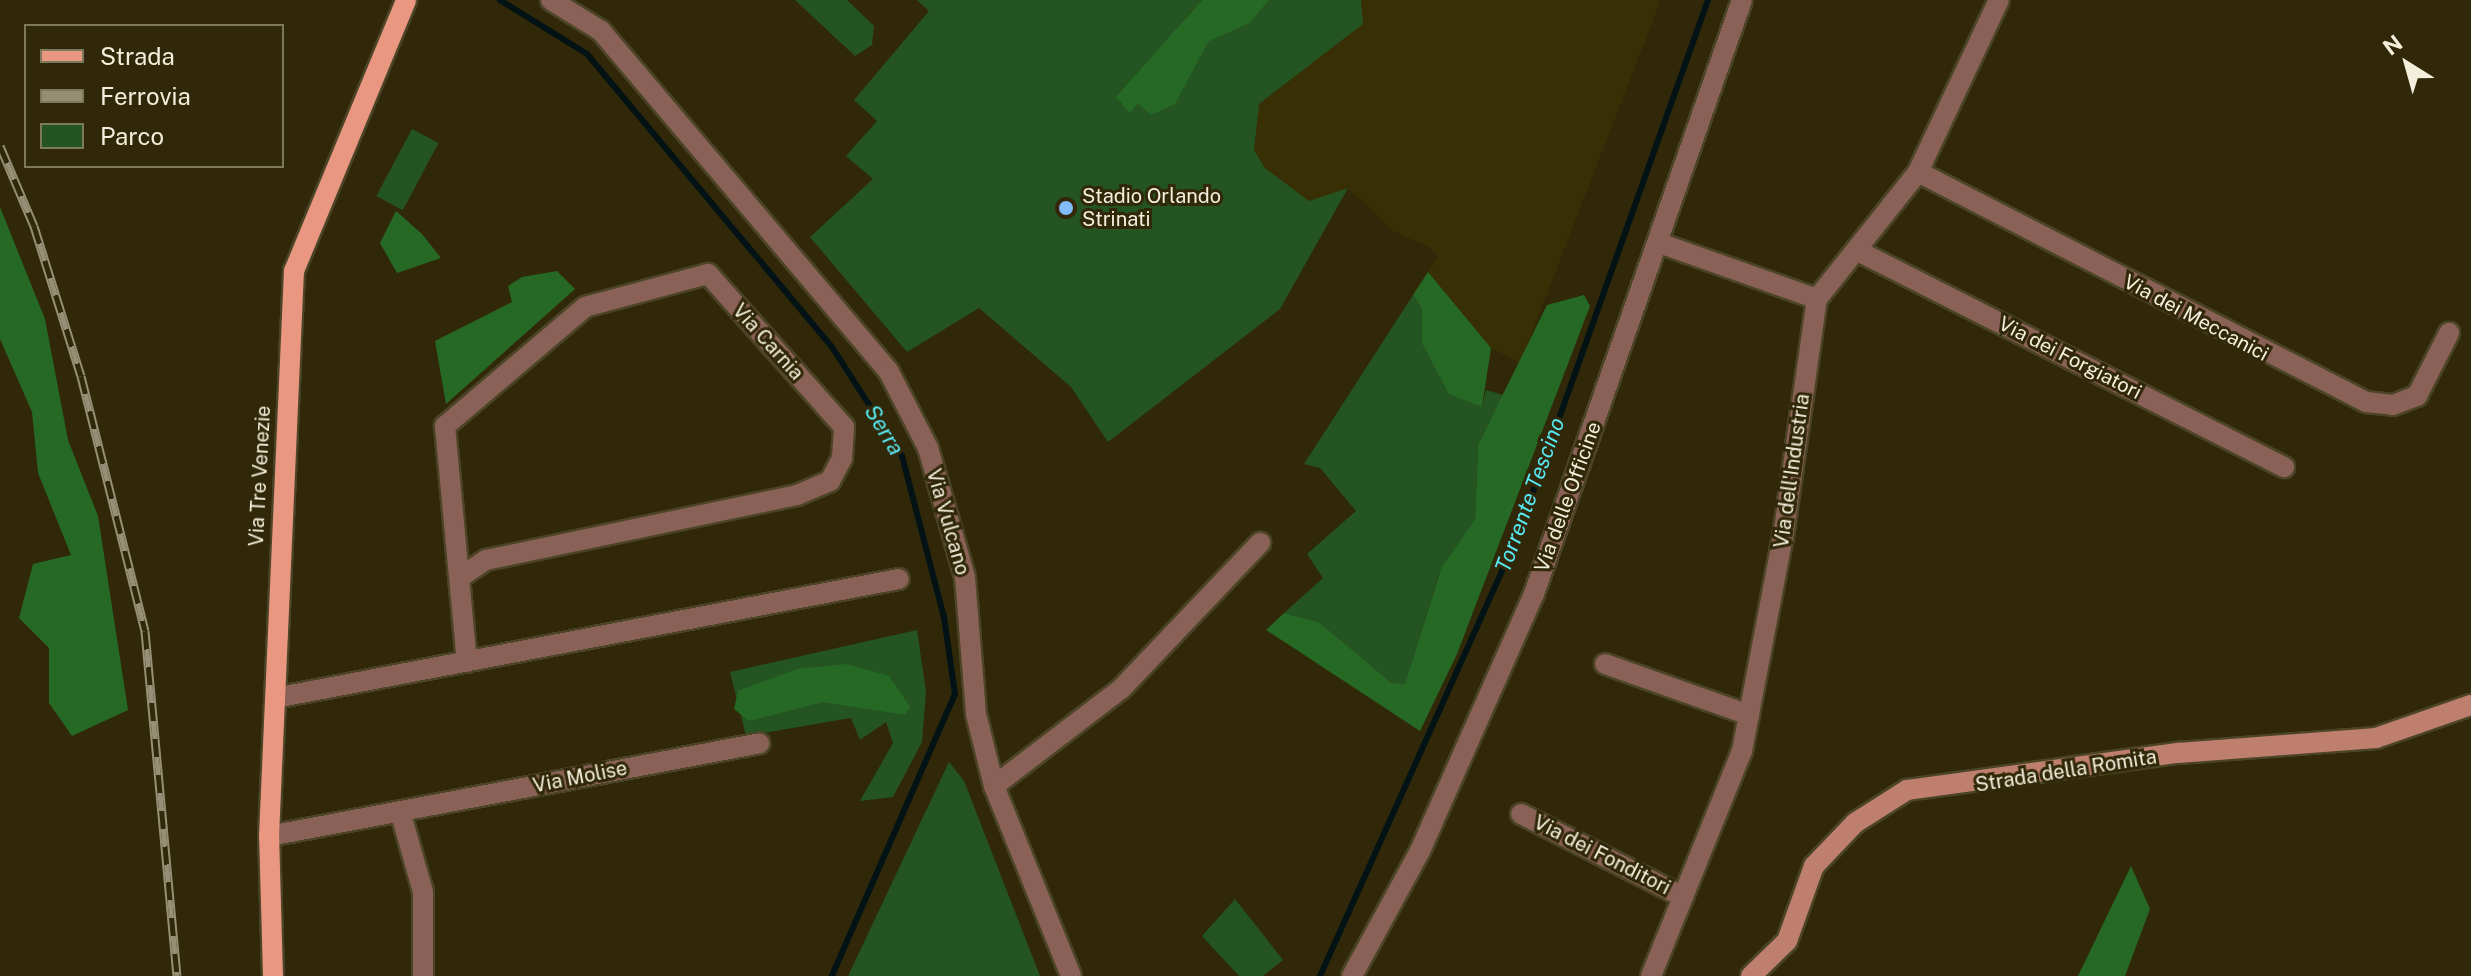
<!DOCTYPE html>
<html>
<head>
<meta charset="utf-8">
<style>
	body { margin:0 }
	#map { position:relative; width:2471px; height:976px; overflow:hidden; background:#302808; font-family:"Public Sans",sans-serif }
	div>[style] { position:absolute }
	.built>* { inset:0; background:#392f05 }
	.green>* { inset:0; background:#255423; transform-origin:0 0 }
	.forest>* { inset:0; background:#266924 }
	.stream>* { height:6px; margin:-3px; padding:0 3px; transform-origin:3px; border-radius:3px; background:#031315 }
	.roads { filter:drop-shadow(2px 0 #4b4426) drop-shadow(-2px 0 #4b4426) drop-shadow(0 2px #4b4426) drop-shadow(0 -2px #4b4426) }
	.street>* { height:20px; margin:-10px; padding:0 10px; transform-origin:10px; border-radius:10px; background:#896156 }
	.secondary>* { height:20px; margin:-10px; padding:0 10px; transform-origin:10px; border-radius:10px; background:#bf7f6e }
	.primary>* { height:20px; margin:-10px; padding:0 10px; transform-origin:10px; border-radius:10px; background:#e99781 }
	.rail>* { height:9px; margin-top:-4.5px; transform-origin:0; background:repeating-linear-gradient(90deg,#302808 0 18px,#958f76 0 36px); box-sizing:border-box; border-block:2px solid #958f76 }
	.dots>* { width:22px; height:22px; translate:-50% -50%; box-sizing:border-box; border:4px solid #302808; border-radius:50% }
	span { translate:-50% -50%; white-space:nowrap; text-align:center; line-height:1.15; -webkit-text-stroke:6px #302808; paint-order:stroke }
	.poi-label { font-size:20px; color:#f4efdd }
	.left { translate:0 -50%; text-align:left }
	.street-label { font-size:20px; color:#f4efdd }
	.water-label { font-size:22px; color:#58e9f4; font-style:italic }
	.legend { position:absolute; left:24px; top:24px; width:260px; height:144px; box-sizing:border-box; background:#302808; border:2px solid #7e785d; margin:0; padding:10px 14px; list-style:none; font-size:24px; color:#f4efdd }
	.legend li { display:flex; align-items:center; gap:16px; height:40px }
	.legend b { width:40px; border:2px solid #7e785d }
	.north { position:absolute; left:2367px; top:24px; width:80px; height:80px; -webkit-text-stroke:6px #302808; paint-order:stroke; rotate:323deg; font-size:22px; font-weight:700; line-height:32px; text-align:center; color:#f4efdd }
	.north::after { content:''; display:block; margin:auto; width:28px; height:36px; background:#f4efdd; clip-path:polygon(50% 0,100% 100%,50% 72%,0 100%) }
</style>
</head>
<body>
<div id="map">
	<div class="built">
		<i style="clip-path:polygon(1361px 0,1661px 0,1520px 363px,1491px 348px,1428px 272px,1438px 257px,1430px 247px,1395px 232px,1348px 188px,1309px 201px,1265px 168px,1254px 150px,1259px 104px,1363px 24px)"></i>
	</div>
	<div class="green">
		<i style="clip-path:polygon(795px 0,847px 0,874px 26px,872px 45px,855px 56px)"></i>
		<i style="clip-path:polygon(917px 0,1202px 0,1178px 27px,1208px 42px,1250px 23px,1269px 0,1361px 0,1363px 24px,1259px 104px,1254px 150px,1265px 168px,1309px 201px,1348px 188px,1280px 309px,1108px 442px,1071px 387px,979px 308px,907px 352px,810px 237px,873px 179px,846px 156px,877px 121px,854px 100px,929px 11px)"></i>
		<i style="left:412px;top:129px;width:30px;height:76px;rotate:28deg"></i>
		<i style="clip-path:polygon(1413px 295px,1422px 309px,1422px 343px,1482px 407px,1486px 390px,1503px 395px,1478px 445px,1475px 519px,1439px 574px,1405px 685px,1391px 684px,1319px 622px,1284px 613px,1323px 578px,1307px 554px,1356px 511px,1320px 468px,1304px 464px)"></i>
		<i style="clip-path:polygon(917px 630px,926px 692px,922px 742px,893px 797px,860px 801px,893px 743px,886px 722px,860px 740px,851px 718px,746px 736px,730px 672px)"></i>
		<i style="clip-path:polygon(949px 762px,964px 781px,1040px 976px,848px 976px)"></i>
		<i style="clip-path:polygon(1235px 899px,1283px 960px,1263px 976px,1239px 976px,1202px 936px)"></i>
	</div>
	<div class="forest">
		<i style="clip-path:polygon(1202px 0,1269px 0,1250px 23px,1208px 42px,1175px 104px,1151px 115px,1138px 103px,1130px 113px,1116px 97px)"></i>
		<i style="clip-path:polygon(0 207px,45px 319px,68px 440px,98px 516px,128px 710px,72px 736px,49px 703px,49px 648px,19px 618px,33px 564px,71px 555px,38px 473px,32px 412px,0 339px)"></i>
		<i style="clip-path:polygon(396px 211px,422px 234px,441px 258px,397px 273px,380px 243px)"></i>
		<i style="clip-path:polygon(557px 271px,575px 289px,446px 404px,435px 341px,512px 302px,508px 286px,522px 277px)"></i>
		<i style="clip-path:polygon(1428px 272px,1491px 348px,1482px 407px,1449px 394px,1422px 343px,1422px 309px,1413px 295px)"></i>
		<i style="clip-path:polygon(1584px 295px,1590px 306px,1457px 654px,1420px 731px,1266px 630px,1284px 613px,1319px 622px,1391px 683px,1405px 684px,1441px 569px,1475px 519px,1478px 445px,1547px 305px)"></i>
		<i style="clip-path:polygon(847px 664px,889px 676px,910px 707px,905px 715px,823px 702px,749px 721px,734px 709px,738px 691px,797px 669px)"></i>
		<i style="clip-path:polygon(2131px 866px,2150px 909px,2125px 976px,2078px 976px)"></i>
	</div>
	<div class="stream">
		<i style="left:500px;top:0;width:102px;rotate:31.8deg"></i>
		<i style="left:587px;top:54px;width:382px;rotate:50.1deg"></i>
		<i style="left:832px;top:347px;width:130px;rotate:57.3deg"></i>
		<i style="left:902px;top:456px;width:166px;rotate:75.4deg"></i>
		<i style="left:944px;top:617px;width:78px;rotate:81.9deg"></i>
		<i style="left:955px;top:694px;width:308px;rotate:113.6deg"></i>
		<i style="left:1320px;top:976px;width:476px;rotate:-65.8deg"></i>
		<i style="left:1515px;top:542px;width:575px;rotate:-70.4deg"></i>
	</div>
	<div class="roads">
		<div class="street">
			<i style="left:551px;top:0;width:59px;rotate:31.8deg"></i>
			<i style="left:601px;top:31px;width:446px;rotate:49.8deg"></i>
			<i style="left:889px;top:372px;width:85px;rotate:62.8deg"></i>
			<i style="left:928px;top:448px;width:134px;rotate:74deg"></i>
			<i style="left:965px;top:577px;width:137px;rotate:85.4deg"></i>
			<i style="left:976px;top:714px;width:74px;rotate:76deg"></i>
			<i style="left:994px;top:786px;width:205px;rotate:67.9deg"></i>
			<i style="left:1918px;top:172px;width:504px;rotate:27.18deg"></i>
			<i style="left:2366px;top:402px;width:27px;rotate:6deg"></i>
			<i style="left:2393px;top:405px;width:26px;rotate:-21deg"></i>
			<i style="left:2417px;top:396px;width:71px;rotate:-63.1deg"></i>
			<i style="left:1659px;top:243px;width:168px;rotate:19.5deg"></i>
			<i style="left:1856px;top:250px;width:480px;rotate:26.9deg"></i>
			<i style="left:462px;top:576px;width:29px;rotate:-34deg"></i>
			<i style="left:486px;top:560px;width:318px;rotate:-11.8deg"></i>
			<i style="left:797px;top:495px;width:36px;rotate:-23deg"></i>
			<i style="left:830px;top:481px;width:26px;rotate:-62deg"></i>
			<i style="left:842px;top:458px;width:31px;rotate:-86deg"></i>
			<i style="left:844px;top:427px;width:205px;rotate:-131.6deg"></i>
			<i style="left:708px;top:274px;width:127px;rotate:165deg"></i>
			<i style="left:585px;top:307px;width:184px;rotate:139.6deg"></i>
			<i style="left:445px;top:426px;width:237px;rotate:84.7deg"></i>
			<i style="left:1605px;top:664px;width:153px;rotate:19.5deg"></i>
			<i style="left:275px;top:698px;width:635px;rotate:-10.8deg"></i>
			<i style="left:994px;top:786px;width:160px;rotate:-37.4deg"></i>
			<i style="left:1121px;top:689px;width:202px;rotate:-46.4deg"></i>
			<i style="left:400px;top:811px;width:84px;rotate:74.1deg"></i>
			<i style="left:423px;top:892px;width:84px;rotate:90deg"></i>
			<i style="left:1521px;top:814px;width:182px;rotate:27.1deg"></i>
			<i style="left:269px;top:836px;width:499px;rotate:-10.7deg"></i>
			<i style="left:1352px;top:976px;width:142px;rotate:-61.5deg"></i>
			<i style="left:1420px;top:851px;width:281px;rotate:-66.1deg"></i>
			<i style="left:1534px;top:594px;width:629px;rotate:-70.7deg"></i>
			<i style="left:1651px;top:976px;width:243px;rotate:-68deg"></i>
			<i style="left:1742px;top:751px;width:218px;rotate:-79.2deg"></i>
			<i style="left:1783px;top:537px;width:240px;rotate:-81.9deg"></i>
			<i style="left:1817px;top:299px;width:162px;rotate:-51.5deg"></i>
			<i style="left:1918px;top:172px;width:190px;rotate:-64.8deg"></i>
		</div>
		<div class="secondary">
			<i style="left:1751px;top:976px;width:50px;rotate:-44.2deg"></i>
			<i style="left:1787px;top:941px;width:80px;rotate:-70.2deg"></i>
			<i style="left:1814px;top:866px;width:59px;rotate:-46.4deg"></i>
			<i style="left:1855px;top:823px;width:62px;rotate:-32.4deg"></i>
			<i style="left:1907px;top:790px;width:274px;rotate:-7.8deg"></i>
			<i style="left:2178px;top:753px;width:199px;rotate:-4.3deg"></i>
			<i style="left:2376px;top:738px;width:101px;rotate:-19.2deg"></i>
		</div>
		<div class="primary">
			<i style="left:273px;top:976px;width:140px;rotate:-91.6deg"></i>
			<i style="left:269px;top:836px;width:566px;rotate:-87.47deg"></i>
			<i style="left:294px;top:271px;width:293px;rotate:-67.5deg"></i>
		</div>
	</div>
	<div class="rail">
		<i style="left:0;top:146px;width:87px;rotate:67deg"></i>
		<i style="left:34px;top:226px;width:157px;rotate:72.6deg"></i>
		<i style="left:81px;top:376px;width:263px;rotate:75.9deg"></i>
		<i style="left:145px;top:631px;width:346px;rotate:84.7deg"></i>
	</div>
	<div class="dots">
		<i style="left:1066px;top:208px;background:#82bcfa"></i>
	</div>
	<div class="poi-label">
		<span class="left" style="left:1082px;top:208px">Stadio Orlando<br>Strinati</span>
	</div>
	<div class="street-label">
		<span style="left:2196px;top:318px;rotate:28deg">Via dei Meccanici</span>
		<span style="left:768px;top:342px;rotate:48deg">Via Carnia</span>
		<span style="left:2070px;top:358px;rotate:27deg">Via dei Forgiatori</span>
		<span style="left:1792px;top:471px;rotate:-82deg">Via dell'Industria</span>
		<span style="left:260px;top:476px;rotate:-87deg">Via Tre Venezie</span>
		<span style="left:1568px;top:497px;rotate:-70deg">Via delle Officine</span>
		<span style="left:948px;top:522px;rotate:74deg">Via Vulcano</span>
		<span style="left:2066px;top:771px;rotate:-9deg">Strada della Romita</span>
		<span style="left:580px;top:777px;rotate:-11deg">Via Molise</span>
		<span style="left:1602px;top:855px;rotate:27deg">Via dei Fonditori</span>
	</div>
	<div class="water-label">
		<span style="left:884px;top:430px;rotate:59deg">Serra</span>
		<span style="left:1530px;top:495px;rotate:-70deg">Torrente Tescino</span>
	</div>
	<ul class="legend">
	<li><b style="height:10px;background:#e99781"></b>Strada</li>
	<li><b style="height:10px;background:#958f76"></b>Ferrovia</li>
	<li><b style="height:22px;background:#255423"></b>Parco</li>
	</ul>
	<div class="north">N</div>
</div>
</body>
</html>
